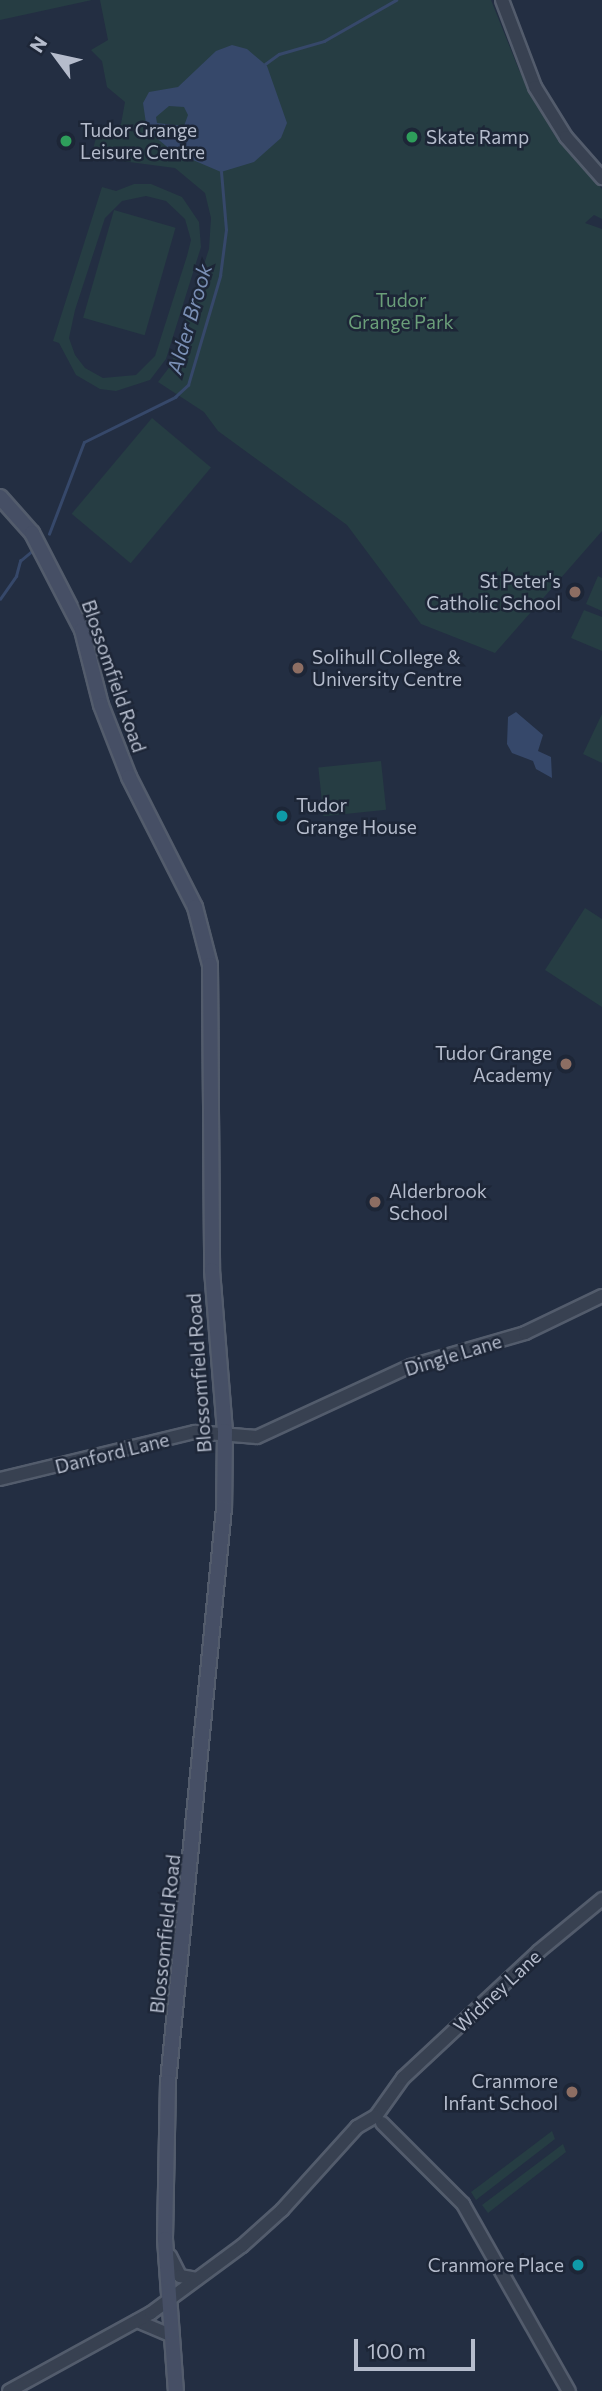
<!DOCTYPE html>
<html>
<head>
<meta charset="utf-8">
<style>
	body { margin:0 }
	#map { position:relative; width:602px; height:2391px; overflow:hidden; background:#232e42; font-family:Commissioner,sans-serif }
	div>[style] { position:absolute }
	.green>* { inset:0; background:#263d43; transform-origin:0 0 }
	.water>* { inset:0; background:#36486a }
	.stream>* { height:2.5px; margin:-1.25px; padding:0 1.25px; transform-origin:1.25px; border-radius:1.25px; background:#36486a }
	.roads { filter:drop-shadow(2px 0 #535c6c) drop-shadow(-2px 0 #535c6c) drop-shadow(0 2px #535c6c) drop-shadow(0 -2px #535c6c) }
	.tertiary>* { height:12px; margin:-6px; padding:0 6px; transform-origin:6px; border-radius:6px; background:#384151 }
	.secondary>* { height:14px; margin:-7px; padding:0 7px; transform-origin:7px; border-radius:7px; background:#464f65 }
	.dots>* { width:19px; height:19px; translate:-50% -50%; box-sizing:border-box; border:4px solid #1d2637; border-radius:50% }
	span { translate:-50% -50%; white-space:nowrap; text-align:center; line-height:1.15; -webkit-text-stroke:5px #1d2637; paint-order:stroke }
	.poi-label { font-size:19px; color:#b5bccc }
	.left { translate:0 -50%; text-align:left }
	.right { translate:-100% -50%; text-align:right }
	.park-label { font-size:19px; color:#6a9e79 }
	.street-label { font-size:19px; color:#b5bccc }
	.water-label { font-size:21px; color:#7a8fb5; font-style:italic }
	.north { position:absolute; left:21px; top:21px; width:70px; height:70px; -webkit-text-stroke:5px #1d2637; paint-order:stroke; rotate:303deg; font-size:19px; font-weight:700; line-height:28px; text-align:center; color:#b5bccc }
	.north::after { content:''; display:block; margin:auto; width:24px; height:32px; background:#b5bccc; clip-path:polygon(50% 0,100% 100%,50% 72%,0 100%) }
	.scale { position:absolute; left:354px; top:2339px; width:121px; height:32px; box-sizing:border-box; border:4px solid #b5bccc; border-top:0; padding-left:9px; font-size:21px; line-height:24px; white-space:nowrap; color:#b5bccc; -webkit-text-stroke:5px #1d2637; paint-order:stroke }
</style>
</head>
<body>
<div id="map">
	<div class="green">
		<i style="clip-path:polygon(0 0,92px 0,0 20px)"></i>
		<i style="clip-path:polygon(100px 0,491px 0,519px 70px,553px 133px,602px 189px,602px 219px,594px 215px,585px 223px,602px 229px,602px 531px,495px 653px,421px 624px,347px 525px,218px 431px,204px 412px,158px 382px,171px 365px,209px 249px,211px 218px,205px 193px,175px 168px,91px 157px,97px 134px,109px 134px,121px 124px,125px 102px,107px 87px,102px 61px,91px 50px,108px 40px)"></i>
		<i style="clip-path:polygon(evenodd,134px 184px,151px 184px,182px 197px,199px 222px,201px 247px,166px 359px,150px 380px,116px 391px,100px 389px,76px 375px,59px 343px,53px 341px,102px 187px,116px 191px,134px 184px,146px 196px,166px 201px,185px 219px,191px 240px,187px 256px,155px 356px,136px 375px,103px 378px,85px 368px,75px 355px,69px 338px,75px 310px,105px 218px,122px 201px,146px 196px)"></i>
		<i style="left:114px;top:210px;width:64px;height:112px;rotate:16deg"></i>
		<i style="left:152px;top:418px;width:77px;height:125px;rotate:40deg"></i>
		<i style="clip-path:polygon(598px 576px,602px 578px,602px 611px,586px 604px)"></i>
		<i style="clip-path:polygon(584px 610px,602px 617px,602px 651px,571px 638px)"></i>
		<i style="clip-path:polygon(602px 714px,602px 763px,583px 754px)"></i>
		<i style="left:381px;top:761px;width:49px;height:63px;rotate:84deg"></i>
		<i style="clip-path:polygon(585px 908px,602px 919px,602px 1007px,545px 970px)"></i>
		<i style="clip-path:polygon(552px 2131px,555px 2139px,476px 2200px,471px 2192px)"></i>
		<i style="clip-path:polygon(563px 2144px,566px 2152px,488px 2213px,482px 2205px)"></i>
	</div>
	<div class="water">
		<i style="clip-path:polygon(evenodd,232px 45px,247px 49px,267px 66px,287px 123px,281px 138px,254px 162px,221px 172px,172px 151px,147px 130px,143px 103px,149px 92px,178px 87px,216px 51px,232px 45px,169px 106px,184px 107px,188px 115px,184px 126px,157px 123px,156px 117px,169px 106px)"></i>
		<i style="clip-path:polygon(516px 712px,543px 735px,538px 751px,551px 757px,552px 778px,536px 769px,533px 761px,512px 753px,507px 744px,508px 717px)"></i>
	</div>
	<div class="stream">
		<i style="left:265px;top:64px;width:17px;rotate:-36deg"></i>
		<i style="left:279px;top:54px;width:47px;rotate:-16.1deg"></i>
		<i style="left:324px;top:41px;width:83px;rotate:-29.7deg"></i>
		<i style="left:49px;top:534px;width:98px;rotate:-69.2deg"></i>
		<i style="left:84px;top:442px;width:102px;rotate:-26.3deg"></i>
		<i style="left:175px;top:397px;width:18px;rotate:-43deg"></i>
		<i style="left:188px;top:385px;width:114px;rotate:-73.6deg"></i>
		<i style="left:220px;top:276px;width:46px;rotate:-82.6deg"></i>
		<i style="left:226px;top:230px;width:58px;rotate:-94.9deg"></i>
		<i style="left:0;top:599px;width:28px;rotate:-55deg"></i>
		<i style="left:16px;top:576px;width:16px;rotate:-75deg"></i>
		<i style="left:20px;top:561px;width:16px;rotate:-40deg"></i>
	</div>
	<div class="roads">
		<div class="tertiary">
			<i style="left:502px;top:0;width:93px;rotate:69.2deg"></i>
			<i style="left:535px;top:87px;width:59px;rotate:58.2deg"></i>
			<i style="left:566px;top:137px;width:55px;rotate:48.7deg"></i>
			<i style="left:0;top:1479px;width:201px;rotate:-13.6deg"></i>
			<i style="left:195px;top:1432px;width:62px;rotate:4.6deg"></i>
			<i style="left:257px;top:1437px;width:170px;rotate:-24.8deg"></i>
			<i style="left:411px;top:1366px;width:119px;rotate:-16.1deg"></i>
			<i style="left:525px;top:1333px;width:85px;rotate:-25.7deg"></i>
			<i style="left:376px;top:2116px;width:47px;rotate:-54.6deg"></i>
			<i style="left:403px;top:2078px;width:186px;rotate:-43deg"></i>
			<i style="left:539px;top:1951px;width:82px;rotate:-39.5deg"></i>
			<i style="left:382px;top:2123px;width:115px;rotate:45deg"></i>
			<i style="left:463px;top:2204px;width:215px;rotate:60.5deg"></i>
			<i style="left:170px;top:2256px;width:22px;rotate:63deg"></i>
			<i style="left:180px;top:2276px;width:17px;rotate:10deg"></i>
			<i style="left:137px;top:2321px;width:36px;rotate:23deg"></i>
			<i style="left:9px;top:2391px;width:162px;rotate:-28.8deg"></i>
			<i style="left:151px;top:2313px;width:113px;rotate:-36.4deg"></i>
			<i style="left:242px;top:2246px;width:54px;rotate:-42deg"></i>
			<i style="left:282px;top:2210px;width:112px;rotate:-47.9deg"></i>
			<i style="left:357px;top:2127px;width:22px;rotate:-30deg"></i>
		</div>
		<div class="secondary">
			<i style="left:0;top:497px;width:48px;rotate:48.4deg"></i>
			<i style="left:32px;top:533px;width:109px;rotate:62.7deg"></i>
			<i style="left:82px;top:630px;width:77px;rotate:75.8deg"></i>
			<i style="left:101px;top:705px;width:77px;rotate:68.7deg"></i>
			<i style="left:129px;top:777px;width:146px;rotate:63.1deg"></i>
			<i style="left:195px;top:907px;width:60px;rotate:75.5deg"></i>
			<i style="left:210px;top:965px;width:305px;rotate:89.6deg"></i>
			<i style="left:212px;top:1270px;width:162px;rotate:85.4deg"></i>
			<i style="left:225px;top:1431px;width:77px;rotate:90.7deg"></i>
			<i style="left:224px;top:1508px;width:577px;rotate:95.57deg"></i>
			<i style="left:168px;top:2082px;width:157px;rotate:91.1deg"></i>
			<i style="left:165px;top:2239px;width:152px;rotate:85.9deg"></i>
		</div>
	</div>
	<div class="dots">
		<i style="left:412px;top:137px;background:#2e9e5b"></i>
		<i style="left:66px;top:141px;background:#2e9e5b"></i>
		<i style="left:575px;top:592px;background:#8d6e63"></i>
		<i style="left:298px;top:668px;background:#8d6e63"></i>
		<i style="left:282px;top:816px;background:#0f9aa8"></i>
		<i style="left:566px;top:1064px;background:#8d6e63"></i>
		<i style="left:375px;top:1202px;background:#8d6e63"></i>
		<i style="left:572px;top:2092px;background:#8d6e63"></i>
		<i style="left:578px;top:2265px;background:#0f9aa8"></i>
	</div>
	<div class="poi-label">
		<span class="left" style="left:80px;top:141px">Tudor Grange<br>Leisure Centre</span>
		<span class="left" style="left:426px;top:137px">Skate Ramp</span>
		<span class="right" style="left:561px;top:592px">St Peter's<br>Catholic School</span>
		<span class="left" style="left:312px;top:668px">Solihull College &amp;<br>University Centre</span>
		<span class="left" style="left:296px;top:816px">Tudor<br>Grange House</span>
		<span class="right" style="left:552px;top:1064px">Tudor Grange<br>Academy</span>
		<span class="left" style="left:389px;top:1202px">Alderbrook<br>School</span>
		<span class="right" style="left:558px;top:2092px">Cranmore<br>Infant School</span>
		<span class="right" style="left:564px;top:2265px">Cranmore Place</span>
	</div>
	<div class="park-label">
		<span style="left:401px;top:311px">Tudor<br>Grange Park</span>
	</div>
	<div class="street-label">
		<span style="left:114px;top:676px;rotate:71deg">Blossomfield Road</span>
		<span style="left:453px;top:1355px;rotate:-17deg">Dingle Lane</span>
		<span style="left:199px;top:1373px;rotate:-94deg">Blossomfield Road</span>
		<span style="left:112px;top:1453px;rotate:-14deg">Danford Lane</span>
		<span style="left:165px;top:1934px;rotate:-84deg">Blossomfield Road</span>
		<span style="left:497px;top:1991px;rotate:-43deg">Widney Lane</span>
	</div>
	<div class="water-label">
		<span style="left:189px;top:319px;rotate:-74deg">Alder Brook</span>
	</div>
	<div class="north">N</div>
	<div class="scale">100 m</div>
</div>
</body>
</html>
